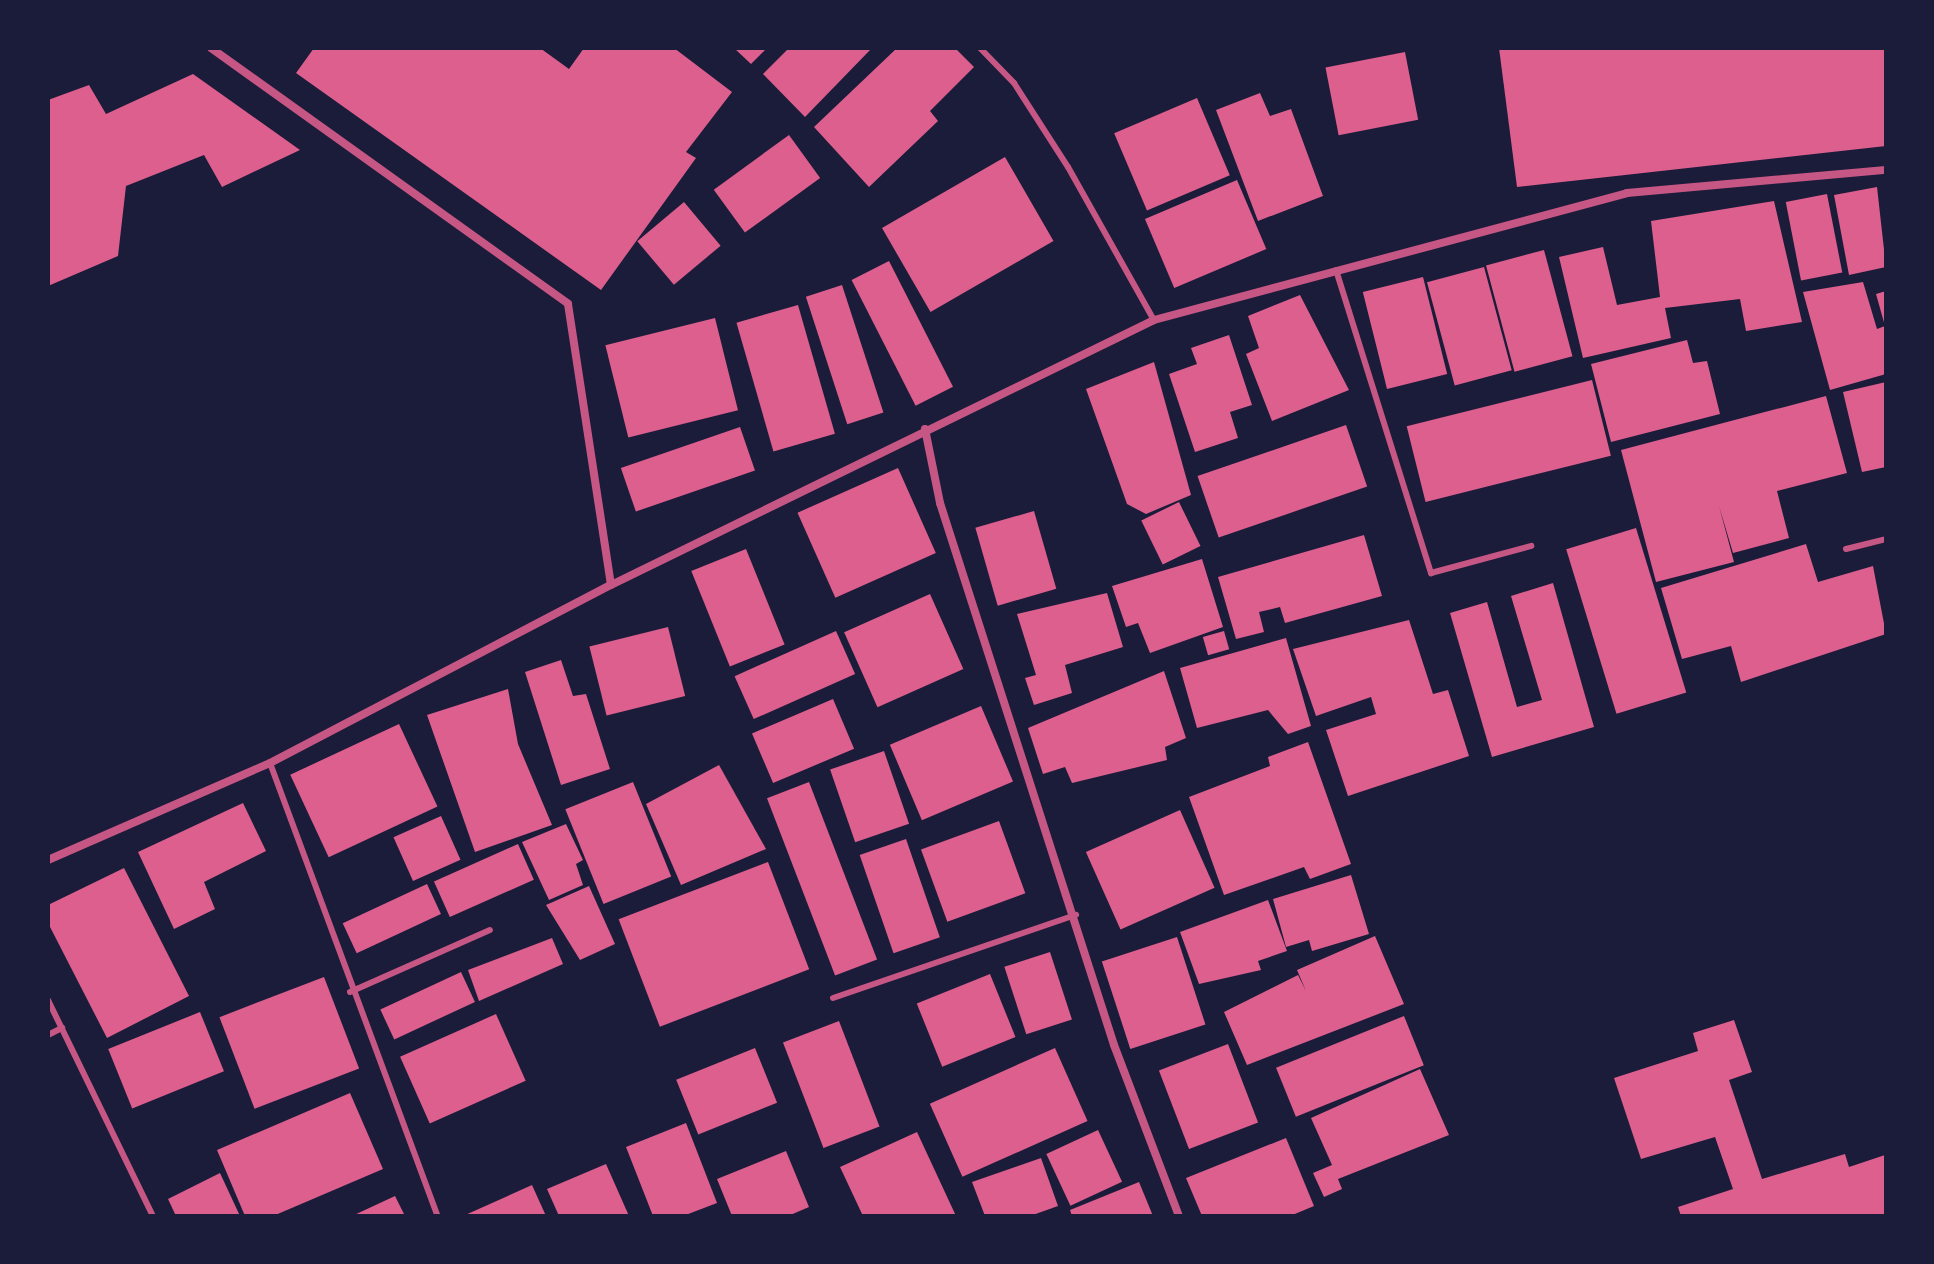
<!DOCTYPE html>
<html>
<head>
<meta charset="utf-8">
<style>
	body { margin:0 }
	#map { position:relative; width:1934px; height:1264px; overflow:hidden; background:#1b1b3a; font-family:Poppins,sans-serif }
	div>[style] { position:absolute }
	.building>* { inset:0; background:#dd5f8e; transform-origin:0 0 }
	.service>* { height:6px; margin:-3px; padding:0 3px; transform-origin:3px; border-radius:3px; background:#c65784 }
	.minor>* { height:8px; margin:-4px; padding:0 4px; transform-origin:4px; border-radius:4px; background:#c65784 }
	span { translate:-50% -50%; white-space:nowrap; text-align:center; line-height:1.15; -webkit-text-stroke:8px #1b1b3a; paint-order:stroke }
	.frame { position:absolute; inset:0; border:50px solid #1b1b3a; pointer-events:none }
</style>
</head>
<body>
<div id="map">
	<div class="building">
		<i style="clip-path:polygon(314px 48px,540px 48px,569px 69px,584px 48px,674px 48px,732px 92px,686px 152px,696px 158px,601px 290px,296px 73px)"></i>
		<i style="clip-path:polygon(734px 48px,767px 48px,751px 64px)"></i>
		<i style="clip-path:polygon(789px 48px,872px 48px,805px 117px,763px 74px)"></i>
		<i style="clip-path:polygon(897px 48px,955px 48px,974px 67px,930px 111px,938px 121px,869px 187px,814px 127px)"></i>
		<i style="clip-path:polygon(1499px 48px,1886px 48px,1886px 146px,1517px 187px)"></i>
		<i style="left:1405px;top:52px;width:69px;height:81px;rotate:79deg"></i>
		<i style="clip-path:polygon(193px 74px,300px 150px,222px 187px,204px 155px,126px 186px,118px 256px,48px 286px,48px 100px,89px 85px,106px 114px)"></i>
		<i style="clip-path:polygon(1260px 93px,1270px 116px,1291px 109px,1323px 196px,1258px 221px,1216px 110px)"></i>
		<i style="left:1197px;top:98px;width:84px;height:90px;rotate:67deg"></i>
		<i style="left:789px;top:135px;width:53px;height:93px;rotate:54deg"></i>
		<i style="left:1005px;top:157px;width:97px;height:142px;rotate:60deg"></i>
		<i style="left:1237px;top:180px;width:75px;height:100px;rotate:67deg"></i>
		<i style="clip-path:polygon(1877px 187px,1886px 267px,1849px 275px,1834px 195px)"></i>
		<i style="left:1827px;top:194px;width:80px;height:42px;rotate:79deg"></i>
		<i style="clip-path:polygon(1774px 201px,1802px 322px,1746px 331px,1740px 299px,1665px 308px,1671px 338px,1583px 358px,1559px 257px,1603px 247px,1617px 305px,1660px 297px,1651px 221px)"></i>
		<i style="left:684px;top:202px;width:57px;height:61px;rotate:50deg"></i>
		<i style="left:1544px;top:250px;width:110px;height:60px;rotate:75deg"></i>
		<i style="left:889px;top:261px;width:141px;height:42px;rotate:63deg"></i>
		<i style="left:1484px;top:267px;width:107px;height:59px;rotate:75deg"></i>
		<i style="left:1423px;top:277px;width:100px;height:62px;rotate:76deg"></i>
		<i style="clip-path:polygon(1863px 282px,1877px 329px,1885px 326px,1876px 294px,1886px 291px,1886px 374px,1830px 390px,1803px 292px)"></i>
		<i style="left:842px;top:285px;width:134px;height:38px;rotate:72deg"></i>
		<i style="clip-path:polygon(1300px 295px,1349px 390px,1272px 421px,1246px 354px,1259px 348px,1248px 316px)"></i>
		<i style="left:798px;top:305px;width:134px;height:64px;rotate:74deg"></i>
		<i style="left:715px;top:318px;width:95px;height:113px;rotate:76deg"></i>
		<i style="clip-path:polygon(1229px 335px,1252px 405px,1230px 412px,1238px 438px,1195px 452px,1169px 374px,1197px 364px,1191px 348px)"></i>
		<i style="clip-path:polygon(1687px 340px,1693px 363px,1707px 361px,1720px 414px,1611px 442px,1591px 364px)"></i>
		<i style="clip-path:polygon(1154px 362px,1191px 495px,1146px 514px,1127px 504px,1086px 389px)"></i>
		<i style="left:1592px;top:380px;width:78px;height:191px;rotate:76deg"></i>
		<i style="clip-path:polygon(1886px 382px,1886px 467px,1862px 472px,1843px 392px)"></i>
		<i style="clip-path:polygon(1826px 396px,1847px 473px,1777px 491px,1789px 538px,1733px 553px,1719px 506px,1734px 562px,1656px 582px,1621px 450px)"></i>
		<i style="left:1346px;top:425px;width:65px;height:157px;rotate:71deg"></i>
		<i style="left:740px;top:427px;width:46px;height:126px;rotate:71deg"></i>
		<i style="left:898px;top:468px;width:93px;height:110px;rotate:66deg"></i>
		<i style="left:1179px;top:502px;width:49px;height:42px;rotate:64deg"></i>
		<i style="left:1034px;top:511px;width:81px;height:61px;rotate:74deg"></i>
		<i style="left:1636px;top:528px;width:172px;height:73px;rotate:73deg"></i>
		<i style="clip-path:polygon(1364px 535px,1382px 596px,1285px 623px,1280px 607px,1259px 612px,1264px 632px,1236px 639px,1218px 577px)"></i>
		<i style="clip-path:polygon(1806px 544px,1818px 582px,1873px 566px,1886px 634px,1741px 682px,1731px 646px,1682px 659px,1661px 588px)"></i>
		<i style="left:746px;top:549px;width:103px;height:59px;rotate:68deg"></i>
		<i style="clip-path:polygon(1202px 559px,1223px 627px,1150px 653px,1138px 623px,1126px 627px,1112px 586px)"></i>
		<i style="clip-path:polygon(1553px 583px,1594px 727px,1492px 757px,1450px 613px,1487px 602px,1517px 707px,1542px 700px,1511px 596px)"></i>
		<i style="clip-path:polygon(1107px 593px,1123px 647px,1065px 665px,1072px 693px,1034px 705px,1025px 678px,1036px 675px,1017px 614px)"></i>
		<i style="left:930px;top:594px;width:82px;height:94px;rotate:66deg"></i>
		<i style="clip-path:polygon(1409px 620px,1433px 694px,1448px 690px,1469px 756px,1348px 796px,1326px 730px,1376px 714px,1371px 697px,1316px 716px,1293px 649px)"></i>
		<i style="left:668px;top:627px;width:71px;height:81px;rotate:76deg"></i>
		<i style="left:836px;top:631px;width:47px;height:111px;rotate:66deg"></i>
		<i style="left:1224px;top:631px;width:19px;height:22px;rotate:74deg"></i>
		<i style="clip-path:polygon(1286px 638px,1311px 726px,1288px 734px,1268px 710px,1197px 728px,1180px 668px)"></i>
		<i style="clip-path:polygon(561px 660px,573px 696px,586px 694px,610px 769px,561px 785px,525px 672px)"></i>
		<i style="clip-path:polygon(1164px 671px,1186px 738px,1165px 747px,1167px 760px,1072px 783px,1065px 767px,1043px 774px,1028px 728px)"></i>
		<i style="clip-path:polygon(508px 689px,518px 744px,552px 825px,475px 852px,427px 715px)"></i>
		<i style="left:833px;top:699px;width:54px;height:88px;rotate:67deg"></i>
		<i style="left:981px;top:706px;width:82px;height:99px;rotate:67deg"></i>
		<i style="left:399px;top:724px;width:91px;height:120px;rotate:65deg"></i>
		<i style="clip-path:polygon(1308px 742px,1351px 864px,1310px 879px,1304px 867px,1224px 895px,1189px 797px,1270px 766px,1268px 757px)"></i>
		<i style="left:884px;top:751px;width:77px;height:57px;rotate:71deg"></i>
		<i style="clip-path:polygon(719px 765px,766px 849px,681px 885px,646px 804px)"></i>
		<i style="left:633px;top:782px;width:102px;height:73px;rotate:68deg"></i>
		<i style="left:809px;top:782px;width:190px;height:45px;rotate:69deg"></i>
		<i style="clip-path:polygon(243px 803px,266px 851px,204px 882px,215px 909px,174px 929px,138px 852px)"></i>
		<i style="left:1180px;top:810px;width:85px;height:103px;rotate:66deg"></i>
		<i style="left:441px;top:816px;width:48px;height:52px;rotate:66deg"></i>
		<i style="left:999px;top:821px;width:77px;height:83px;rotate:70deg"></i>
		<i style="clip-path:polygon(566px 824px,583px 860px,576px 864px,583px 885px,549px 900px,522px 842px)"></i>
		<i style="left:906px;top:839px;width:104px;height:49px;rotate:71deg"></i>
		<i style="left:518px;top:844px;width:39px;height:92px;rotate:66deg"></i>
		<i style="left:768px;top:862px;width:115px;height:160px;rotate:69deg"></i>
		<i style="clip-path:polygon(124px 868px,189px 996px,107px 1038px,48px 923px,48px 905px)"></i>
		<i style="clip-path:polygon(1351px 875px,1369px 934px,1312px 951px,1309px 940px,1286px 947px,1273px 899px)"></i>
		<i style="left:427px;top:884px;width:33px;height:93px;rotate:65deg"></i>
		<i style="clip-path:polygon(589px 886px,615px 944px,580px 960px,546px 905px)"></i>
		<i style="clip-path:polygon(1268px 900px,1287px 951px,1258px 961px,1261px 970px,1199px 984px,1180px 932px)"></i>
		<i style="clip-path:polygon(1375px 936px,1404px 1004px,1247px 1065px,1224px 1012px,1298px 975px,1306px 991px,1297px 970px)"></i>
		<i style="left:1177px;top:937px;width:92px;height:79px;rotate:72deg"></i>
		<i style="clip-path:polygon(552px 938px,563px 964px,479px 1001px,468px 970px)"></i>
		<i style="left:1050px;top:952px;width:71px;height:48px;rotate:72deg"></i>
		<i style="left:461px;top:972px;width:33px;height:89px;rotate:65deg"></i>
		<i style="left:990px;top:974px;width:68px;height:79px;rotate:68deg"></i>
		<i style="left:324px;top:977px;width:98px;height:112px;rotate:69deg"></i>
		<i style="left:200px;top:1012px;width:64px;height:99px;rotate:68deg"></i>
		<i style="left:496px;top:1014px;width:73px;height:105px;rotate:66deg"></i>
		<i style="left:1404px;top:1016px;width:53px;height:138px;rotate:68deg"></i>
		<i style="clip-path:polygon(1734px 1020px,1752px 1072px,1729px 1080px,1762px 1179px,1845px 1154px,1849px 1167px,1885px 1155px,1886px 1216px,1681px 1216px,1678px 1207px,1733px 1189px,1715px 1137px,1641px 1159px,1614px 1078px,1698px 1051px,1693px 1033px)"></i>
		<i style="left:839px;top:1021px;width:113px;height:60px;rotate:69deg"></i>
		<i style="left:1228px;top:1044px;width:84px;height:74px;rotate:69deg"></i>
		<i style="left:755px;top:1048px;width:59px;height:85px;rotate:68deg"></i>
		<i style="left:1055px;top:1048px;width:80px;height:137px;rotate:66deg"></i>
		<i style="clip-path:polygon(1420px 1069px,1449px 1135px,1338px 1179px,1342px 1189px,1324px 1197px,1313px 1173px,1332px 1165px,1311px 1118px)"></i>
		<i style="clip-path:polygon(350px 1093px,383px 1169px,273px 1216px,245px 1216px,217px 1150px)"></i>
		<i style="clip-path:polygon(686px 1123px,717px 1203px,683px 1216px,653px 1216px,626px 1147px)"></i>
		<i style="left:1098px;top:1130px;width:57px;height:57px;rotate:65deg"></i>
		<i style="clip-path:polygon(917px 1132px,956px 1216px,863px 1216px,840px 1167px)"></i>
		<i style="clip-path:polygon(1286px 1138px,1314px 1206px,1290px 1216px,1202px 1216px,1186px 1178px)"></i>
		<i style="clip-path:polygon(786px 1151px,809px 1207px,788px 1216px,732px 1216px,717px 1179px)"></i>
		<i style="clip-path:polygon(1041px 1158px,1058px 1206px,1030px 1216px,985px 1216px,972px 1182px)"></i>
		<i style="clip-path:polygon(606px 1164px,629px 1216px,559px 1216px,547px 1189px)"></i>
		<i style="clip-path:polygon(220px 1173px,240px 1216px,176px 1216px,168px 1199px)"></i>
		<i style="clip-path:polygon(1139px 1182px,1153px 1216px,1072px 1216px,1070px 1210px)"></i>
		<i style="clip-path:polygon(532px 1185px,546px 1216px,463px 1216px)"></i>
		<i style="clip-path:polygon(395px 1196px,405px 1216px,352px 1216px)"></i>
	</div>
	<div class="service">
		<i style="left:980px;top:48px;width:49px;rotate:45.8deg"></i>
		<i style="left:1014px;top:83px;width:100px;rotate:57.3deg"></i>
		<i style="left:1068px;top:167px;width:176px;rotate:60.7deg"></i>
		<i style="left:1336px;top:270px;width:318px;rotate:72.6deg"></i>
		<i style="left:1431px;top:573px;width:104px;rotate:-15.1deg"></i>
		<i style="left:1846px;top:549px;width:41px;rotate:-14deg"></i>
		<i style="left:270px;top:763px;width:483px;rotate:69.7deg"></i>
		<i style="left:350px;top:992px;width:153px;rotate:-23.9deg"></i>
		<i style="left:833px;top:998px;width:257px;rotate:-18.9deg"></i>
		<i style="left:48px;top:1000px;width:240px;rotate:64.1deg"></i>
		<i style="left:48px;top:1035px;width:16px;rotate:-27deg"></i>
	</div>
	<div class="minor">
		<i style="left:211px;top:48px;width:439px;rotate:35.6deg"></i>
		<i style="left:568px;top:304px;width:284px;rotate:81.3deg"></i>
		<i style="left:925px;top:429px;width:76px;rotate:78.5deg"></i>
		<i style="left:940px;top:503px;width:569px;rotate:72.2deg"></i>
		<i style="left:1114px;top:1045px;width:183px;rotate:69.2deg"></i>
		<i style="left:48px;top:860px;width:242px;rotate:-23.6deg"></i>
		<i style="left:270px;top:763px;width:385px;rotate:-27.6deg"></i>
		<i style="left:611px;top:585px;width:604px;rotate:-26.01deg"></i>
		<i style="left:1154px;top:320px;width:490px;rotate:-15deg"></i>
		<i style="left:1627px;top:193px;width:260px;rotate:-5.1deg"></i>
	</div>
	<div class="frame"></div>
</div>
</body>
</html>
